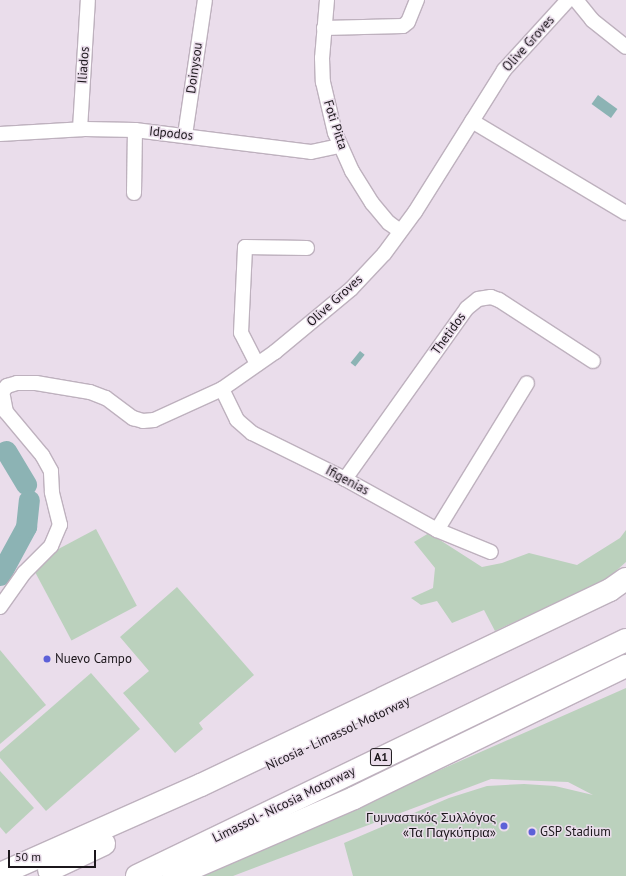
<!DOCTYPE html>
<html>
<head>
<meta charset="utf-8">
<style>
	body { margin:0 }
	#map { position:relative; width:626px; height:876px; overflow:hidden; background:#eaddeb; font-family:"PT Sans",sans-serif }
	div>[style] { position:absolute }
	.green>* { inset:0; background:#bbd1bd; transform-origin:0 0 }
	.water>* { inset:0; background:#8cb3b4; transform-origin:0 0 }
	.stream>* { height:3.5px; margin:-1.75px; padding:0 1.75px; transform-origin:1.75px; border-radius:1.75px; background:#8cb3b4 }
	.river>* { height:21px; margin:-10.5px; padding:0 10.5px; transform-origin:10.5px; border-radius:10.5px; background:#8cb3b4 }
	.roads { filter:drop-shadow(1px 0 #beb1be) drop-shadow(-1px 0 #beb1be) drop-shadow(0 1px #beb1be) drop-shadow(0 -1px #beb1be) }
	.street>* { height:14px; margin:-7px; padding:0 7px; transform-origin:7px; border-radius:7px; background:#fff }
	.highway>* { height:22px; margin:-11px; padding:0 11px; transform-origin:11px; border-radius:11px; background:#fff }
	.dots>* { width:11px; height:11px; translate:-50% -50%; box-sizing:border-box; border:2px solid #eaddeb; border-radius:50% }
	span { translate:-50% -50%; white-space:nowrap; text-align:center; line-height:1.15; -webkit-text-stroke:3px #eaddeb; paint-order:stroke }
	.shield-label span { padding:1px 3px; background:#eaddeb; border:1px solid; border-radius:3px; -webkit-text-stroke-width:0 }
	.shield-label { font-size:12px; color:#1b161b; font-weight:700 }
	.street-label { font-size:13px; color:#1b161b }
	.poi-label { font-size:13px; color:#1b161b }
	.left { translate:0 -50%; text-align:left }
	.right { translate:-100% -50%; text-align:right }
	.scale { position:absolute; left:8px; top:850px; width:88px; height:18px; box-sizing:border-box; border:2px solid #1b161b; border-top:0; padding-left:5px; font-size:12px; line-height:14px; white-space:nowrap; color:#1b161b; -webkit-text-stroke:3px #eaddeb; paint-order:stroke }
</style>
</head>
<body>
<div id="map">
	<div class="green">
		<i style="left:96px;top:529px;width:87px;height:74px;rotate:62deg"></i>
		<i style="clip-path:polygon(626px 530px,626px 562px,607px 579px,495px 631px,484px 610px,452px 623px,437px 601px,421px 605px,411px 598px,433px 588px,435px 568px,414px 542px,429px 533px,482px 567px,502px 563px,529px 553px,577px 565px,620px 538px)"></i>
		<i style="clip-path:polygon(177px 587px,254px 675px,199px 723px,203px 729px,175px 753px,123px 693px,149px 671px,120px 637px)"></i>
		<i style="clip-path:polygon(0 650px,46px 705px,0 744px)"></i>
		<i style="clip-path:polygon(91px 673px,140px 729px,46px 811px,0 758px,0 752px)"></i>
		<i style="clip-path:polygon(626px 688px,626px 876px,353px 876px,344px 843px,449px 798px,487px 786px,524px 784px,555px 786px,593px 795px,568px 782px,491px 779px,233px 876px,199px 876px)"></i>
		<i style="clip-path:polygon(0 771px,34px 808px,6px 834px,0 827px)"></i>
	</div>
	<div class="water">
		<i style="left:598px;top:95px;width:24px;height:11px;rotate:36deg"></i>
		<i style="left:360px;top:351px;width:6px;height:15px;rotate:39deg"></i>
	</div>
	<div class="stream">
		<i style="left:0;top:446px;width:8px;rotate:40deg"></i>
	</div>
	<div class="river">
		<i style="left:6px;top:451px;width:39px;rotate:59deg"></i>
		<i style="left:0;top:575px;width:55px;rotate:-61.6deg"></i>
		<i style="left:26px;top:527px;width:27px;rotate:-84deg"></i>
	</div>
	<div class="roads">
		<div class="street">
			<i style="left:327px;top:0;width:58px;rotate:94.9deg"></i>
			<i style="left:322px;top:58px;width:24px;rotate:88deg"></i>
			<i style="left:323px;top:82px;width:52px;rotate:76.8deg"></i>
			<i style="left:335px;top:133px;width:42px;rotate:65.9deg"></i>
			<i style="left:352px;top:171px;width:38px;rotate:58deg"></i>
			<i style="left:372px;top:203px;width:26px;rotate:50deg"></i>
			<i style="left:389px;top:223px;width:14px;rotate:36deg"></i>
			<i style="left:576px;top:0;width:26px;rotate:51deg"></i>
			<i style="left:592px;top:20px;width:43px;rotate:38.5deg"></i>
			<i style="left:324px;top:28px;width:79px;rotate:-1.5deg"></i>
			<i style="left:403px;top:26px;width:6px;rotate:-39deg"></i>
			<i style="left:408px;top:22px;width:24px;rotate:-68deg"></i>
			<i style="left:472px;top:121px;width:179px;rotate:30.9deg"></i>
			<i style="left:80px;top:129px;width:129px;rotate:-86.5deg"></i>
			<i style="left:0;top:134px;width:85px;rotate:-3.4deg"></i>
			<i style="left:85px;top:129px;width:50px;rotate:1.1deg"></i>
			<i style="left:135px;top:130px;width:177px;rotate:7.1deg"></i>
			<i style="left:311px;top:152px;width:30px;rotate:-12deg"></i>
			<i style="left:185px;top:135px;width:136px;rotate:-81.6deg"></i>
			<i style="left:134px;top:193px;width:63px;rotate:-89.1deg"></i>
			<i style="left:257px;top:364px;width:35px;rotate:-117deg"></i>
			<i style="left:241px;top:333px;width:86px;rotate:-87.3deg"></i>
			<i style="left:245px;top:247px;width:62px;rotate:0.9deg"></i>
			<i style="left:222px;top:389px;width:34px;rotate:64deg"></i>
			<i style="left:237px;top:420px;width:20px;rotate:41deg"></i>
			<i style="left:252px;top:433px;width:104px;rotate:26.3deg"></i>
			<i style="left:345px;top:479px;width:105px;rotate:29deg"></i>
			<i style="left:437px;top:530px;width:58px;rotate:22.2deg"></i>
			<i style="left:2px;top:392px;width:8px;rotate:-50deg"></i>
			<i style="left:7px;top:386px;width:10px;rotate:-17deg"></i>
			<i style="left:17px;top:383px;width:19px"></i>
			<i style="left:36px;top:383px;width:55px;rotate:9.5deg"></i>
			<i style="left:90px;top:392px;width:17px;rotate:21deg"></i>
			<i style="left:106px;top:398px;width:34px;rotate:37deg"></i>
			<i style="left:133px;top:418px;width:10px;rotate:17deg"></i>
			<i style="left:143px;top:421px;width:11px;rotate:-5deg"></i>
			<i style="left:154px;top:420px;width:75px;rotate:-24.5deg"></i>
			<i style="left:222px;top:389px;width:65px;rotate:-34.9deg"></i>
			<i style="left:275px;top:352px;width:99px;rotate:-39.7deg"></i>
			<i style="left:351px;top:289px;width:48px;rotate:-46.7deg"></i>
			<i style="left:384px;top:254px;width:52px;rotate:-53.6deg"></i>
			<i style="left:415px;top:212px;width:168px;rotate:-57.9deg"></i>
			<i style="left:504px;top:70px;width:95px;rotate:-47.6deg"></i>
			<i style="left:345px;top:479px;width:210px;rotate:-54.5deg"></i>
			<i style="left:467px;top:308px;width:14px;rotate:-39deg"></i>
			<i style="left:478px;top:299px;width:13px;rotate:-9deg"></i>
			<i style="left:491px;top:297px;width:9px;rotate:21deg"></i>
			<i style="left:499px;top:300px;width:112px;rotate:33deg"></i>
			<i style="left:437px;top:530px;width:172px;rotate:-58.5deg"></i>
			<i style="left:0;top:607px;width:42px;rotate:-54.8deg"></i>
			<i style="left:24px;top:573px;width:38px;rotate:-45deg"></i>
			<i style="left:51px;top:546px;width:23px;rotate:-67deg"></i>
			<i style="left:60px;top:525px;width:34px;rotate:-104deg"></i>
			<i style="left:52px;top:492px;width:21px;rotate:-93deg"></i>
			<i style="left:51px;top:471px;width:18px;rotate:-119deg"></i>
			<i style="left:42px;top:455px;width:56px;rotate:-129.9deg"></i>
			<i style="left:6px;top:412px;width:20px;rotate:-101deg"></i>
		</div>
		<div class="highway">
			<i style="left:49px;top:870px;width:61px;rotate:-25.3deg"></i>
			<i style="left:0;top:874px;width:220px;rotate:-23.9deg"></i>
			<i style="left:201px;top:785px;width:453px;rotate:-25.5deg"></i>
			<i style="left:610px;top:590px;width:19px;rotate:-35deg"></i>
			<i style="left:137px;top:876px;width:543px;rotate:-25.76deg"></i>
			<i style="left:174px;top:876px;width:196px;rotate:-23.4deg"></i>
			<i style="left:354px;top:798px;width:302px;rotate:-25.9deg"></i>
		</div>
	</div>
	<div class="dots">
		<i style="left:47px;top:659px;background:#5d60d8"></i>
		<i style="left:504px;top:826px;background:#5d60d8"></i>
		<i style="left:532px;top:832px;background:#5d60d8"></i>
	</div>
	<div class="shield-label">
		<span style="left:381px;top:757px">A1</span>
	</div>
	<div class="street-label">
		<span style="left:529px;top:44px;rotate:-48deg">Olive Groves</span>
		<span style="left:84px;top:65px;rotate:-86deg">Iliados</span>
		<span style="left:195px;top:68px;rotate:-82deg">Doinysou</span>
		<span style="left:335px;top:125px;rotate:72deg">Foti Pitta</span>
		<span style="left:171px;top:134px;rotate:6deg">Idpodos</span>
		<span style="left:335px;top:301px;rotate:-42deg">Olive Groves</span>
		<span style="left:449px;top:334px;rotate:-54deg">Thetidos</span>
		<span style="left:347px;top:481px;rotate:28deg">Ifigenias</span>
		<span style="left:338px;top:734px;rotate:-25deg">Nicosia - Limassol Motorway</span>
		<span style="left:284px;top:805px;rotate:-26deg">Limassol - Nicosia Motorway</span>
	</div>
	<div class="poi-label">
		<span class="left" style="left:55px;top:659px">Nuevo Campo</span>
		<span class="right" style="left:496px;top:826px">Γυμναστικός Συλλόγος<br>«Τα Παγκύπρια»</span>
		<span class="left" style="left:540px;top:832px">GSP Stadium</span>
	</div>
	<div class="scale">50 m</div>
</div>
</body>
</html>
